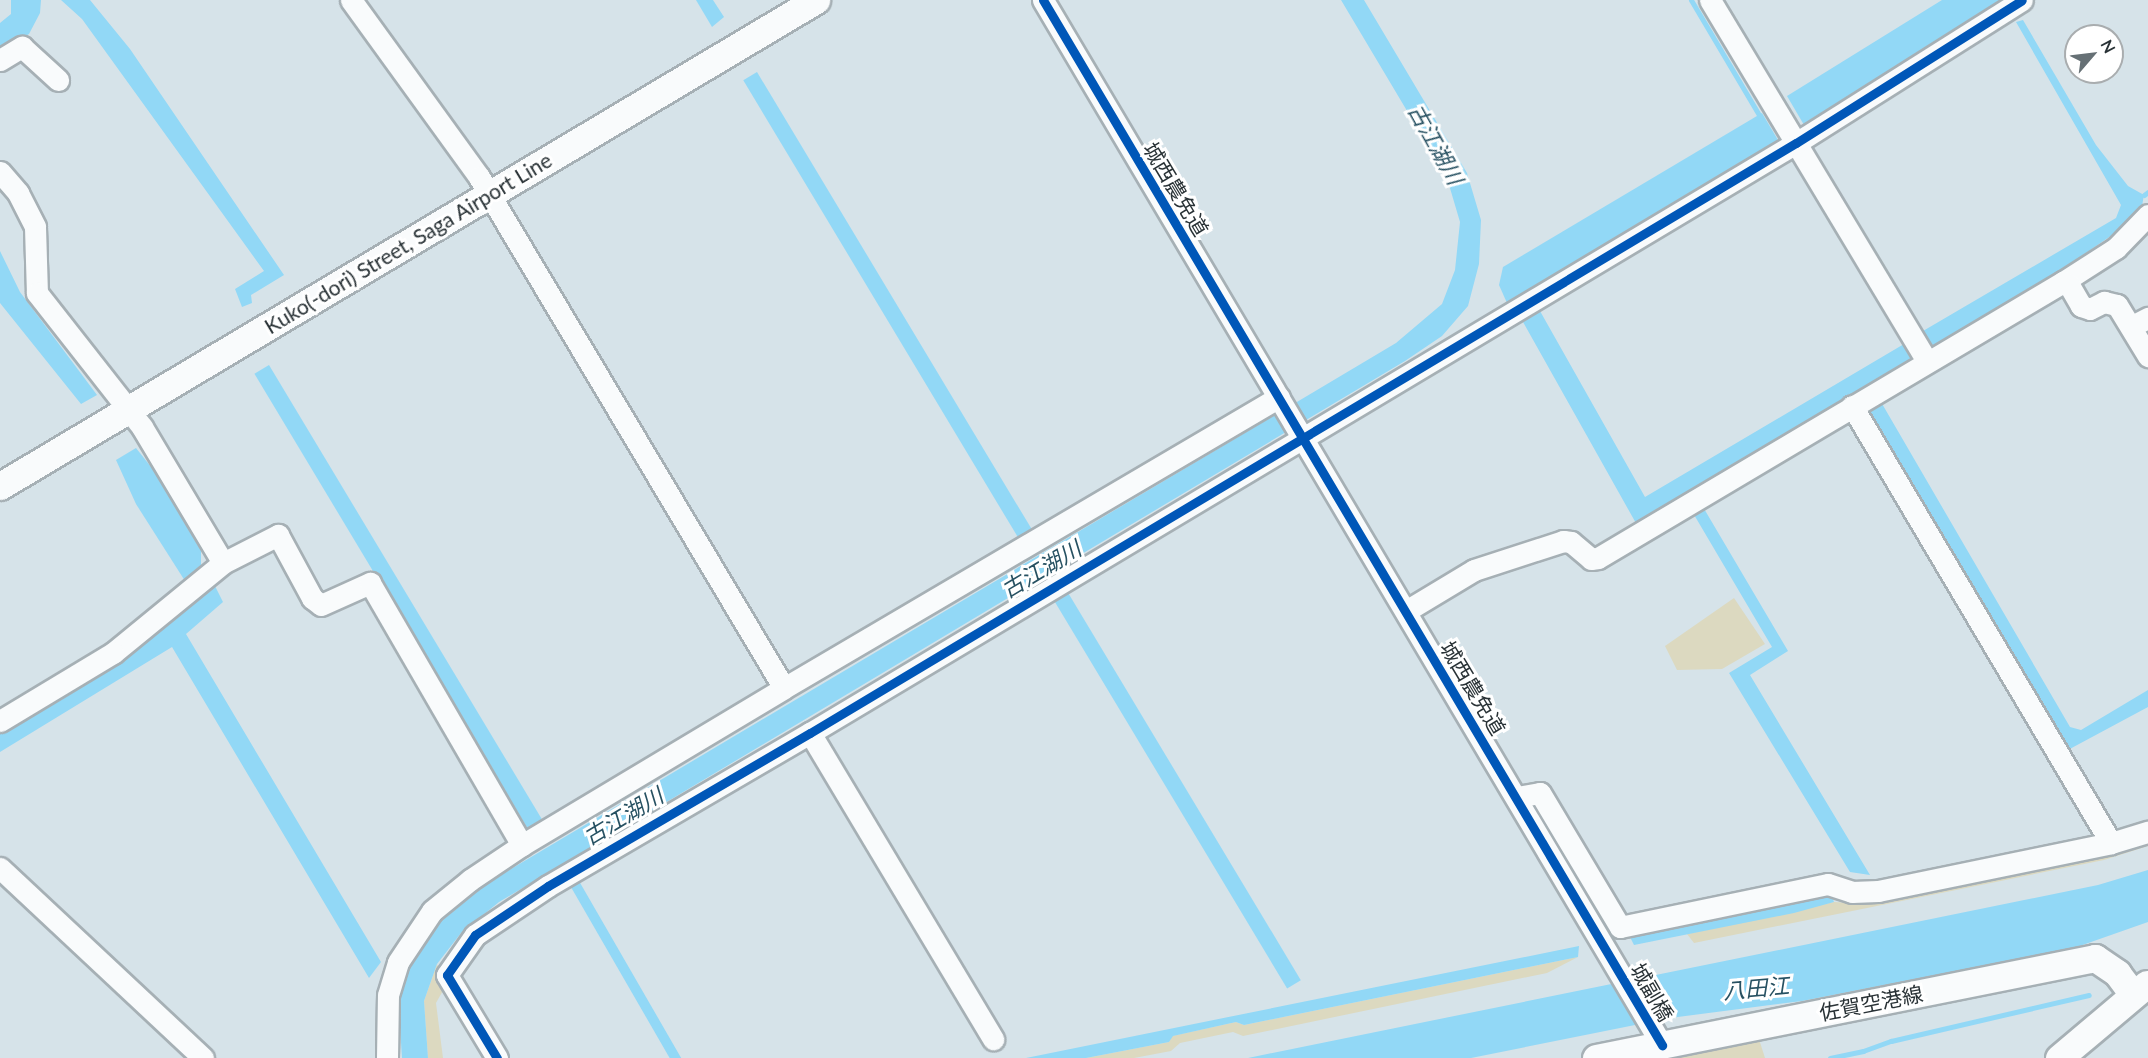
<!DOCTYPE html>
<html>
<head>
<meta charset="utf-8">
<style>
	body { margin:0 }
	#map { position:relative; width:2148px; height:1058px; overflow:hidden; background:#d6e3e9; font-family:Lato,"Noto Sans JP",sans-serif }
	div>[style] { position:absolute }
	.green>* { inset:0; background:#dcd9c0 }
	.water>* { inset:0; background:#92d8f6; transform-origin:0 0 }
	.stream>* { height:5px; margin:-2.5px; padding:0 2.5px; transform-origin:2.5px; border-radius:2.5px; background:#92d8f6 }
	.roads { filter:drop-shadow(2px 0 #a6b0b5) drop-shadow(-2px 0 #a6b0b5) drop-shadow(0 2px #a6b0b5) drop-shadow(0 -2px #a6b0b5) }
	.minor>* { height:21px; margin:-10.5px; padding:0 10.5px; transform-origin:10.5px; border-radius:10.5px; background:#f9fbfc }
	.major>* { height:27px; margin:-13.5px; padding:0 13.5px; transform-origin:13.5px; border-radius:13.5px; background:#f9fbfc }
	.cycleway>* { height:9px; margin:-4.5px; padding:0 4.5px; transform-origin:4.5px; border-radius:4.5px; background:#0057b8 }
	span { translate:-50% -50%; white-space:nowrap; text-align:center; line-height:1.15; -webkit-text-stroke:6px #fff; paint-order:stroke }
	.street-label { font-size:21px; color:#293236 }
	.water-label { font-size:22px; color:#275162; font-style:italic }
	.north { position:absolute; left:2064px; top:24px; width:60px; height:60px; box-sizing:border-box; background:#fff; border:2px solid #a9adaf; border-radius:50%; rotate:62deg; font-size:16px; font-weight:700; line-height:24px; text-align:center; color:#293236 }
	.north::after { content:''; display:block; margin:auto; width:21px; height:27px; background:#667075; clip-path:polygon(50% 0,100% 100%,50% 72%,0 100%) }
</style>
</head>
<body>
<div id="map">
	<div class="green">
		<i style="clip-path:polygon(1734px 598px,1765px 644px,1722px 669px,1677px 670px,1665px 646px)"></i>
		<i style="clip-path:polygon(2148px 839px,2148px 846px,2104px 860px,1694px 943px,1687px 934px,1834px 902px,1851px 903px,2119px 849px)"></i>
		<i style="clip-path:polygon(1578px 957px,1547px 973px,1243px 1036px,1233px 1032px,1180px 1043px,1171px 1051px,1134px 1058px,1086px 1058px,1169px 1042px,1172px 1036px,1236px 1022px,1244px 1025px)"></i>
		<i style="clip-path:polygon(437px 964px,445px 987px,436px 1003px,443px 1058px,428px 1058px,424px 1001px)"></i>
		<i style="clip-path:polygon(1758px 1036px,1765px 1058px,1664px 1058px)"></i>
	</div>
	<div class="water">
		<i style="clip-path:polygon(11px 0,41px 0,40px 13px,29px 34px,0 50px,0 23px,11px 14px)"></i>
		<i style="clip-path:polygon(61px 0,90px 0,130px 49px,284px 275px,251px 295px,252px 303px,242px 307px,235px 289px,264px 271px,82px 19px)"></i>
		<i style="clip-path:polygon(696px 0,713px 0,724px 17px,712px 27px)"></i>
		<i style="clip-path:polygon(1341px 0,1364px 0,1467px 173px,1481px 220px,1479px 264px,1468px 306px,1442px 336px,1405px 361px,499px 902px,461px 933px,437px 964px,424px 1001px,428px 1058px,402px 1058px,398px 996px,413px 961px,439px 923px,489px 882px,1396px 343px,1442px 304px,1455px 270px,1460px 222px,1447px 178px)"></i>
		<i style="clip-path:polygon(1942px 0,2002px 0,1804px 125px,1787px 96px)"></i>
		<i style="clip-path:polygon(2023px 20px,2096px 145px,2128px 186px,2144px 195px,2142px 206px,2121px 229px,2055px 274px,1932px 347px,1923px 331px,2116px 218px,2121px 205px,2016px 22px)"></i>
		<i style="left:757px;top:72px;width:533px;height:16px;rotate:59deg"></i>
		<i style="clip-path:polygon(1762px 113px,1778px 140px,1507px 303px,1499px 285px,1503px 267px)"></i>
		<i style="clip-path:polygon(0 251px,20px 292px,97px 395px,81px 404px,0 303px)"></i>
		<i style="clip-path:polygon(1540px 311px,1645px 497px,1904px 344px,1913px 360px,1637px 525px,1523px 322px)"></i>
		<i style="left:269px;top:365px;width:531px;height:17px;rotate:59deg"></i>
		<i style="clip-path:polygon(1881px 402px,2070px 727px,2081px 730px,2148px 690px,2148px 707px,2066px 751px,1865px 411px)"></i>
		<i style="clip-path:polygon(136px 448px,163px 482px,201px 550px,201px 569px,185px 581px,136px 504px,116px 460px)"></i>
		<i style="clip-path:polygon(1703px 507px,1788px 651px,1750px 675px,1870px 875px,1850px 872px,1729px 673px,1772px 647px,1693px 513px)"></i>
		<i style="clip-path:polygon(215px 586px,223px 602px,186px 634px,381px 962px,369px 978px,172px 647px,0 752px,0 729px,116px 660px,172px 622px)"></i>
		<i style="left:1067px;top:591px;width:454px;height:16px;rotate:59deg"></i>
		<i style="clip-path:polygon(2148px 870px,2148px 922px,2074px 948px,1802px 1001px,1670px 1018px,1471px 1058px,1248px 1058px,2098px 885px)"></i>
		<i style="left:579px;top:881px;width:205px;height:10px;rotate:60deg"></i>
		<i style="clip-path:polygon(1831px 894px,1834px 902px,1794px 913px,1634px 945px,1629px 935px)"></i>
		<i style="clip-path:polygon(1579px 946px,1578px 957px,1244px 1025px,1236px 1022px,1173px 1036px,1169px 1042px,1086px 1058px,1026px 1058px)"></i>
	</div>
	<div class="stream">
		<i style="left:1691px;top:0;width:134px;rotate:59.4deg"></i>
		<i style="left:2144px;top:195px;width:5px;rotate:-37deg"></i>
		<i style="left:1830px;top:1058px;width:34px;rotate:-12deg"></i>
		<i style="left:1863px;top:1051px;width:30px;rotate:-20deg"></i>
		<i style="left:1891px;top:1041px;width:203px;rotate:-13.1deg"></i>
	</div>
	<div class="roads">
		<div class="minor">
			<i style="left:351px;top:0;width:218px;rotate:54.1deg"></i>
			<i style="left:479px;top:177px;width:595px;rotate:59.17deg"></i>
			<i style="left:1043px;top:0;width:1215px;rotate:59.36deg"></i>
			<i style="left:1710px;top:0;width:421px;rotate:59deg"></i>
			<i style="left:0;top:60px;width:26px;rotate:-31deg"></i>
			<i style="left:22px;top:47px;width:49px;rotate:42.5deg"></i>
			<i style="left:0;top:172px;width:28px;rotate:49deg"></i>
			<i style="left:18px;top:193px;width:38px;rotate:63deg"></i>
			<i style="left:35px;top:227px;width:66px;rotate:88.3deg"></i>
			<i style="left:37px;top:293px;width:170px;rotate:51.9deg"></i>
			<i style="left:142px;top:427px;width:158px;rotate:59.2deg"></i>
			<i style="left:223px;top:563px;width:142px;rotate:140.7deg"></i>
			<i style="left:113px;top:653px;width:132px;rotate:149deg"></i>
			<i style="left:2063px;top:282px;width:63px;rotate:-32.7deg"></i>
			<i style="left:2116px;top:248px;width:46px;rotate:-45.9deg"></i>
			<i style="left:2132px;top:326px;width:18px;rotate:-27deg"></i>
			<i style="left:1852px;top:406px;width:508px;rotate:59.35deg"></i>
			<i style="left:223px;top:563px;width:62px;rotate:-27deg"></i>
			<i style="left:278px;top:535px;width:72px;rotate:61.6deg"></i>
			<i style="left:312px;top:598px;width:11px;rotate:38deg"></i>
			<i style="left:321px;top:605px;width:54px;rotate:-24.2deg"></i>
			<i style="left:370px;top:583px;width:303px;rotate:59.9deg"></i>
			<i style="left:1406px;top:611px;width:79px;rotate:-31.1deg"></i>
			<i style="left:1474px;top:570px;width:94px;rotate:-18deg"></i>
			<i style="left:1563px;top:541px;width:8px;rotate:7deg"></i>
			<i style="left:1571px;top:542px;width:26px;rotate:40deg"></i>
			<i style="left:1591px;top:559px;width:7px;rotate:-8deg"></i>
			<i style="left:1598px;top:558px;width:541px;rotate:-30.69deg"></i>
			<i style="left:2063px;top:282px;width:7px;rotate:27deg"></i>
			<i style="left:2069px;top:285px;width:24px;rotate:60deg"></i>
			<i style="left:2081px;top:306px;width:9px;rotate:18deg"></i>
			<i style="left:2090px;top:309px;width:16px;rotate:-27deg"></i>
			<i style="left:2104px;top:302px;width:13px;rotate:13deg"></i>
			<i style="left:2117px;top:305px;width:60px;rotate:58.7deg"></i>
			<i style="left:810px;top:733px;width:357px;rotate:59.1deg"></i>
			<i style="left:1517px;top:797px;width:23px;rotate:-10deg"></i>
			<i style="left:1540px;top:793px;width:156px;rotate:59.2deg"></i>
			<i style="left:1620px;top:927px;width:212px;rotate:-11.7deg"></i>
			<i style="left:1828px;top:884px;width:25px;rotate:18deg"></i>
			<i style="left:1852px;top:892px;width:26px;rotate:-2deg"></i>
			<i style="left:1878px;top:891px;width:238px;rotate:-11.6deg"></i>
			<i style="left:2111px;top:843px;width:39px;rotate:-17deg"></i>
			<i style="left:0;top:868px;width:278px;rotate:43.1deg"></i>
			<i style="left:387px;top:1058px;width:63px;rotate:-89.1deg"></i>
			<i style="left:388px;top:995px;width:34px;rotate:-73deg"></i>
			<i style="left:398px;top:962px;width:61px;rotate:-56.3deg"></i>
			<i style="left:432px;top:911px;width:49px;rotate:-39.2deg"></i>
			<i style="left:470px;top:880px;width:63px;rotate:-33.9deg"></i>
			<i style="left:522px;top:845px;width:305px;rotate:-30.9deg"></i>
			<i style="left:784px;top:688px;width:574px;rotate:-30.45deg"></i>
			<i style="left:497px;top:1058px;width:97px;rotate:-121.1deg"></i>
			<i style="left:447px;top:975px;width:49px;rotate:-55deg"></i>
			<i style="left:475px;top:935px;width:88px;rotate:-33.9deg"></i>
			<i style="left:548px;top:886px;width:303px;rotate:-30.3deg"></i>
			<i style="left:810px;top:733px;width:1149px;rotate:-30.9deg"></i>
			<i style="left:1796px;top:143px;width:267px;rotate:-32.3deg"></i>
		</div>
		<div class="major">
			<i style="left:0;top:486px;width:950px;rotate:-30.78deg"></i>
			<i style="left:1596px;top:1058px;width:509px;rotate:-11.33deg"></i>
			<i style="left:2095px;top:958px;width:27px;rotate:34deg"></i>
			<i style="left:2117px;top:973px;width:26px;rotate:53deg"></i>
			<i style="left:2059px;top:1058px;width:115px;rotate:-40.1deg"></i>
		</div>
	</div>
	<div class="cycleway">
		<i style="left:1043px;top:0;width:1215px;rotate:59.36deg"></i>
		<i style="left:497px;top:1058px;width:97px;rotate:-121.1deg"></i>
		<i style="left:447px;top:975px;width:49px;rotate:-55deg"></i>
		<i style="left:475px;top:935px;width:88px;rotate:-33.9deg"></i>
		<i style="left:548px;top:886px;width:303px;rotate:-30.3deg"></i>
		<i style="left:810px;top:733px;width:1149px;rotate:-30.9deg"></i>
		<i style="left:1796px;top:143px;width:267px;rotate:-32.3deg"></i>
	</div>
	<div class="street-label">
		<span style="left:1176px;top:189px;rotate:59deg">城西農免道</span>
		<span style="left:408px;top:243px;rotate:-31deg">Kuko(-dori) Street, Saga Airport Line</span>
		<span style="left:1473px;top:688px;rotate:59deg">城西農免道</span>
		<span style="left:1652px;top:992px;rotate:60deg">城副橋</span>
		<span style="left:1871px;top:1003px;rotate:-11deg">佐賀空港線</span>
	</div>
	<div class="water-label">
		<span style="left:1436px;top:144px;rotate:61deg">古江湖川</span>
		<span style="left:1041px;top:569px;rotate:-31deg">古江湖川</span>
		<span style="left:623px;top:816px;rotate:-31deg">古江湖川</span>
		<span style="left:1756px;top:988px;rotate:-5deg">八田江</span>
	</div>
	<div class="north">N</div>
</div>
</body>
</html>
